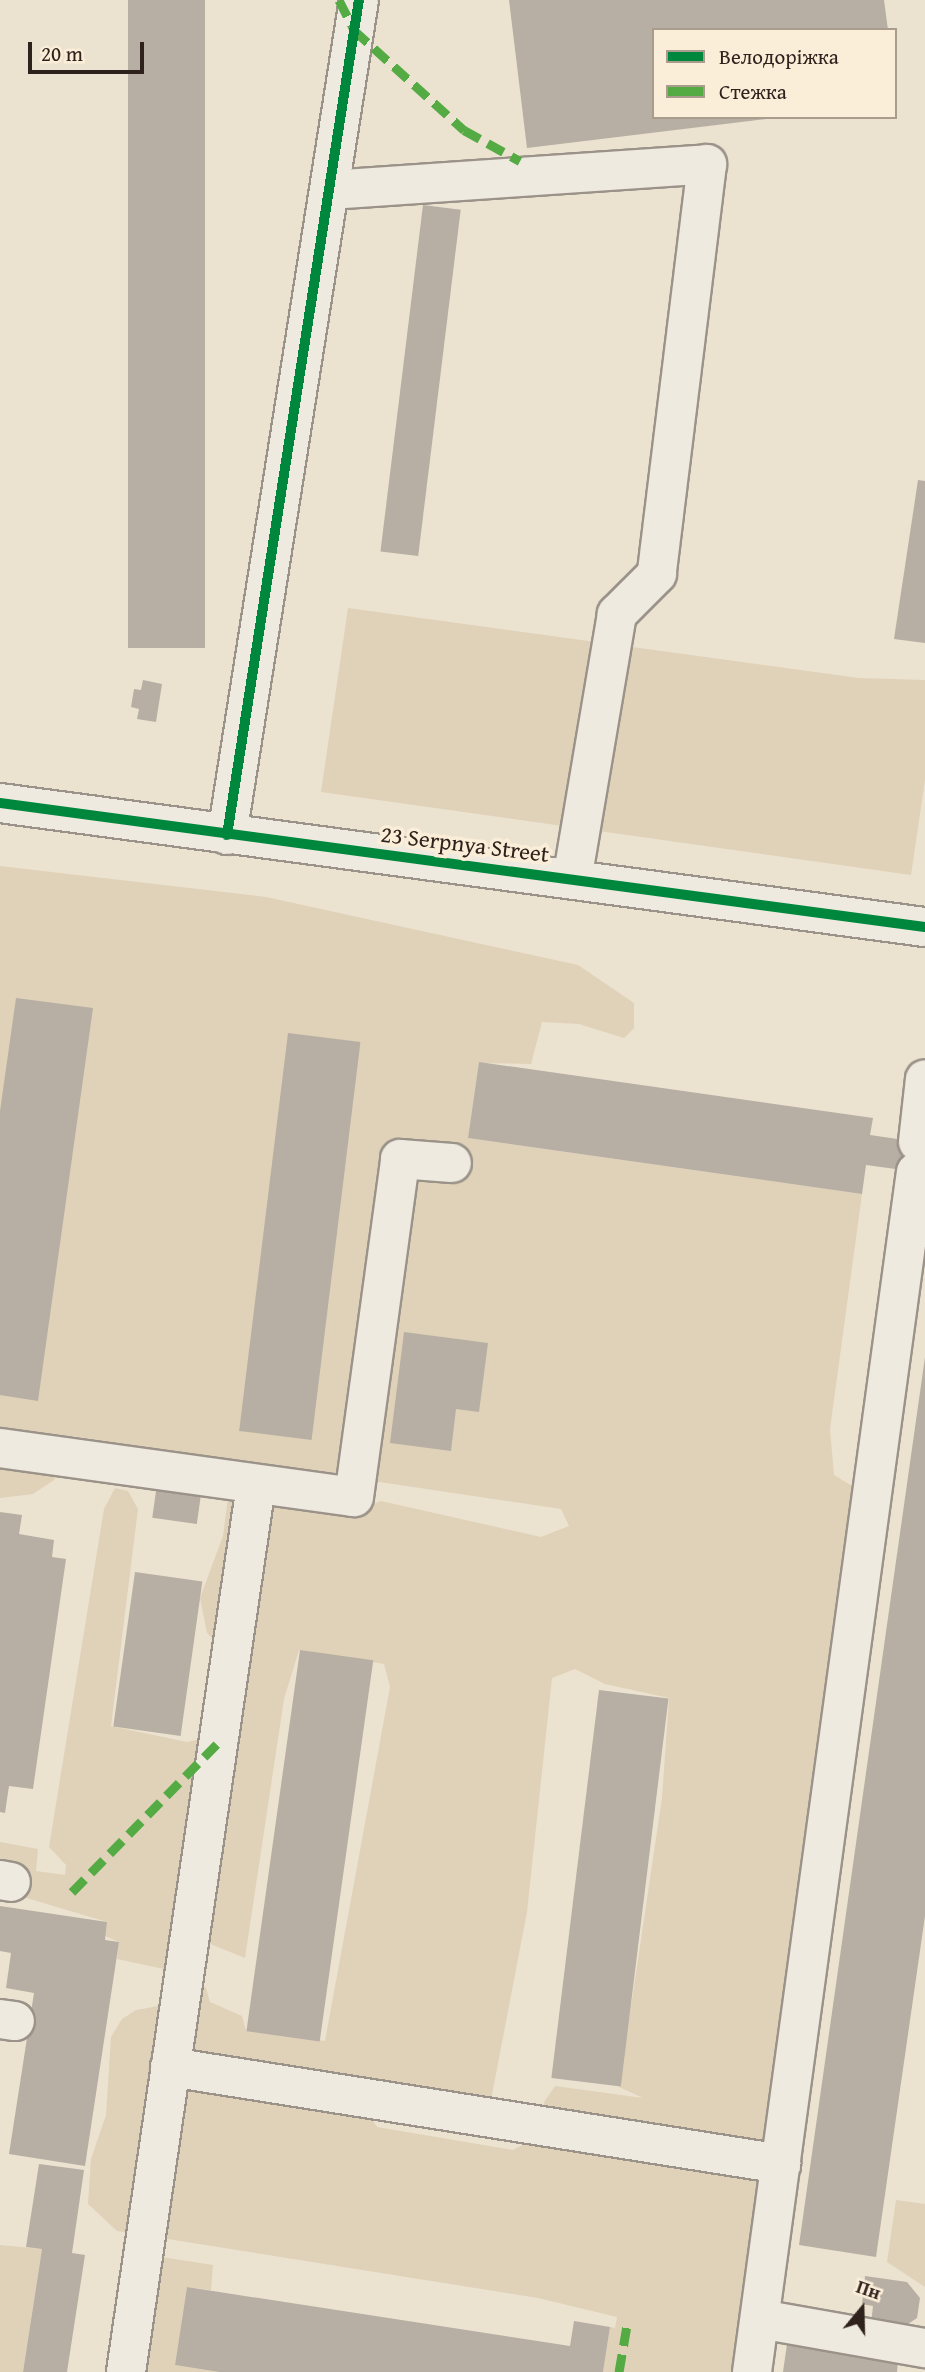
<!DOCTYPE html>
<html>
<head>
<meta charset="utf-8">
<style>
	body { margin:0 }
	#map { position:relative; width:925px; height:2372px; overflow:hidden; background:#ece2d0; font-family:"Gentium Book Plus",serif }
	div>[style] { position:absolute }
	.green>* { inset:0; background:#e0d2b9 }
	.building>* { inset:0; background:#b7afa3; transform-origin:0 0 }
	.roads { filter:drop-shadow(2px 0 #9b9389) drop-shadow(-2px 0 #9b9389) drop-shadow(0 2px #9b9389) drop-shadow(0 -2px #9b9389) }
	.minor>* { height:38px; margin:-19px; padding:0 19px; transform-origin:19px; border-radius:19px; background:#efeae0 }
	.quiet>* { height:9px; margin-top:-4.5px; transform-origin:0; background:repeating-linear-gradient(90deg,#54aa43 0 18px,transparent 0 27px) }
	.cycleway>* { height:10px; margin:-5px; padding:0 5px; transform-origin:5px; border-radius:5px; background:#00873e }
	span { translate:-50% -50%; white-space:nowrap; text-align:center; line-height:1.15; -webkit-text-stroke:7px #fbeed8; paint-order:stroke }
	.street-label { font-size:23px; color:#2f211c }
	.legend { position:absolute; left:652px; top:28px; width:245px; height:91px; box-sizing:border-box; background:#fbeed8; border:2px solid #a99c8d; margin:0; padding:9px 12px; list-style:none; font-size:21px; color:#2f211c }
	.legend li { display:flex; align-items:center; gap:14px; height:35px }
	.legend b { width:35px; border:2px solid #a99c8d }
	.north { position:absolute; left:827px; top:2274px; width:70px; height:70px; -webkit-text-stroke:5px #fbeed8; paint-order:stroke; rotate:19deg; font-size:19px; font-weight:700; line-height:28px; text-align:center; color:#2f211c }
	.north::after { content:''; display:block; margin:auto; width:24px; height:32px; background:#2f211c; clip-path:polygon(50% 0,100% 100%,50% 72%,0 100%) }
	.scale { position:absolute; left:28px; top:42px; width:116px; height:32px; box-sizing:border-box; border:4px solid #2f211c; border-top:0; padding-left:9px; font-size:21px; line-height:24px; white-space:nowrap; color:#2f211c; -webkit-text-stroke:5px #fbeed8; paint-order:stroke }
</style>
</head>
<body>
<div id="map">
	<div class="green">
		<i style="clip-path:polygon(348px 608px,859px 678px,925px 680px,925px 780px,911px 875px,321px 792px)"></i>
		<i style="clip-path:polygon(evenodd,0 866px,266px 897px,578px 965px,634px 1003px,634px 1028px,624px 1038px,579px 1024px,542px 1022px,531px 1064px,479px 1063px,468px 1138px,862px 1194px,830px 1429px,834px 1475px,854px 1487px,765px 2182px,747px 2372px,603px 2372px,610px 2327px,615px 2328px,617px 2317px,538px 2298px,117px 2231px,88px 2204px,91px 2159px,106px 2115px,111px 2037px,122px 2019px,136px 2010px,164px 2005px,196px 1983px,206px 1988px,210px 2002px,242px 2016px,246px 2031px,325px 2041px,390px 1687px,384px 1664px,299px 1650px,284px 1699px,245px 1958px,203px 1941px,178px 1885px,189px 1911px,178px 1972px,117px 1959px,119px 1942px,105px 1936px,107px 1922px,0 1890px,0 1842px,38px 1849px,36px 1871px,65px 1875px,66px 1865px,49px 1847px,104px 1509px,115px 1488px,128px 1491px,138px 1509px,111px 1726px,187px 1742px,202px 1739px,223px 1649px,207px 1633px,200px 1598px,223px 1536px,228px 1498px,364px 1508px,381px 1501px,541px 1537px,569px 1526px,561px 1509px,72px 1436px,74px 1445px,54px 1480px,33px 1494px,0 1498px,0 866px,575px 1669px,605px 1684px,669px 1698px,662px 1798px,619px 2087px,643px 2098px,555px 2086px,544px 2102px,538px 2136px,513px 2150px,377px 2127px,366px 2111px,491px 2100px,527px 1912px,552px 1678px,575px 1669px)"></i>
		<i style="clip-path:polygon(896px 2200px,925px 2204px,925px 2287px,887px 2262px)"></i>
		<i style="clip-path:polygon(0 2245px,42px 2249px,23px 2372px,0 2372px)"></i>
		<i style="clip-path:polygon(149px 2255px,213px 2265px,211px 2290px,187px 2287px,175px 2365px,219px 2372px,133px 2372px)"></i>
	</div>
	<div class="building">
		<i style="left:128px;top:0;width:77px;height:648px"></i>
		<i style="clip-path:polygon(509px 0,884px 0,888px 30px,654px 30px,654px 117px,767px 119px,527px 148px)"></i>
		<i style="left:423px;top:205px;width:38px;height:349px;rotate:7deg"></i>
		<i style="clip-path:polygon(918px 480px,925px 481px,925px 643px,894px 639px)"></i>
		<i style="clip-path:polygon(143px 680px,162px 684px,156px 722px,137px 719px,139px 709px,131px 707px,134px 689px,141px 690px)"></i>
		<i style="clip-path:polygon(16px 998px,93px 1008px,38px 1401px,0 1395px,0 1111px)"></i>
		<i style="left:288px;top:1033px;width:73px;height:401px;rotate:7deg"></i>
		<i style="clip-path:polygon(479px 1062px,873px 1118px,870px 1135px,925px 1143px,925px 1173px,866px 1165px,862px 1194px,468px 1138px)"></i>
		<i style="clip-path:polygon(404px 1332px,488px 1343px,479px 1412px,456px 1409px,451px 1451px,390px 1443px)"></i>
		<i style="clip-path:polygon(925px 1357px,925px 1916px,876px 2257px,799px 2245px)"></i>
		<i style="left:157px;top:1484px;width:45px;height:34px;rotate:8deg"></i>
		<i style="clip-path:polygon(0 1512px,22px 1515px,19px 1534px,54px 1540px,52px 1557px,66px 1559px,33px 1789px,9px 1786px,5px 1813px,0 1812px)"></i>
		<i style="left:135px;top:1572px;width:68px;height:156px;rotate:8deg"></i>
		<i style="left:300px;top:1650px;width:74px;height:385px;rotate:8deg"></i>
		<i style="left:599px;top:1690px;width:70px;height:391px;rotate:7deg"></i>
		<i style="clip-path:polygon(0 1906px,107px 1922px,105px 1940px,119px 1942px,85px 2166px,9px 2154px,34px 1993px,6px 1988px,11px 1953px,0 1951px)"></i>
		<i style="clip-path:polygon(39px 2164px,84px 2170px,72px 2253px,85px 2255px,67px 2372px,23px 2372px,42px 2249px,26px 2247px)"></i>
		<i style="clip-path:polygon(865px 2276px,907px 2282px,920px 2298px,917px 2318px,902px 2328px,871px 2324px,873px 2306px,862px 2304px)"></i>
		<i style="clip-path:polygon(187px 2287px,570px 2346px,574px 2321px,610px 2327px,603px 2372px,219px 2372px,175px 2365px)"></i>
		<i style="clip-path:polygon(787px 2344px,898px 2360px,897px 2372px,783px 2372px)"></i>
	</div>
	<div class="roads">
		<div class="minor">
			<i style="left:330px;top:190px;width:378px;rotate:-3.9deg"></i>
			<i style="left:707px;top:164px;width:413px;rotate:97deg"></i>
			<i style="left:657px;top:574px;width:57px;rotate:135deg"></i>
			<i style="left:617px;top:614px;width:269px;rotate:99.6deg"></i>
			<i style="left:0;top:803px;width:933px;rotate:7.64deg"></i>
			<i style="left:227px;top:835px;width:845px;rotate:-81.02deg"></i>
			<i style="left:918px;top:1142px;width:63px;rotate:-83.7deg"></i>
			<i style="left:0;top:1448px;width:357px;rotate:7.9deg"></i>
			<i style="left:354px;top:1497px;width:341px;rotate:-82.2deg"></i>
			<i style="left:400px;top:1159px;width:52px;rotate:4.4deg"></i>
			<i style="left:0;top:1880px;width:11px;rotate:10deg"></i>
			<i style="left:0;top:2019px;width:15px;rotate:8deg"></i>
			<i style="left:170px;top:2067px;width:619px;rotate:9.02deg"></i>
			<i style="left:760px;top:2319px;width:168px;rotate:10deg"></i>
			<i style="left:126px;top:2372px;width:896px;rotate:-81.66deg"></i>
			<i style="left:752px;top:2372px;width:1211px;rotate:-82.22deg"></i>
		</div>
	</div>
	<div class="quiet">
		<i style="left:339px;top:0;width:34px;rotate:63deg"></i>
		<i style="left:354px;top:30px;width:149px;rotate:42.3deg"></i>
		<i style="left:464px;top:130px;width:64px;rotate:29deg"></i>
		<i style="left:72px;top:1892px;width:210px;rotate:-45.6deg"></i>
		<i style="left:619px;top:2372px;width:48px;rotate:-80.3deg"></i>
	</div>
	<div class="cycleway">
		<i style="left:0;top:803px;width:933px;rotate:7.64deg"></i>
		<i style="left:227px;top:835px;width:845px;rotate:-81.02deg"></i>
	</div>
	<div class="street-label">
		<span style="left:465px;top:844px;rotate:7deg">23 Serpnya Street</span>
	</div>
	<ul class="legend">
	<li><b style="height:9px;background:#00873e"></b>Велодоріжка</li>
	<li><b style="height:9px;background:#54aa43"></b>Стежка</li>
	</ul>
	<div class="north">Пн</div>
	<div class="scale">20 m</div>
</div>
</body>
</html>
